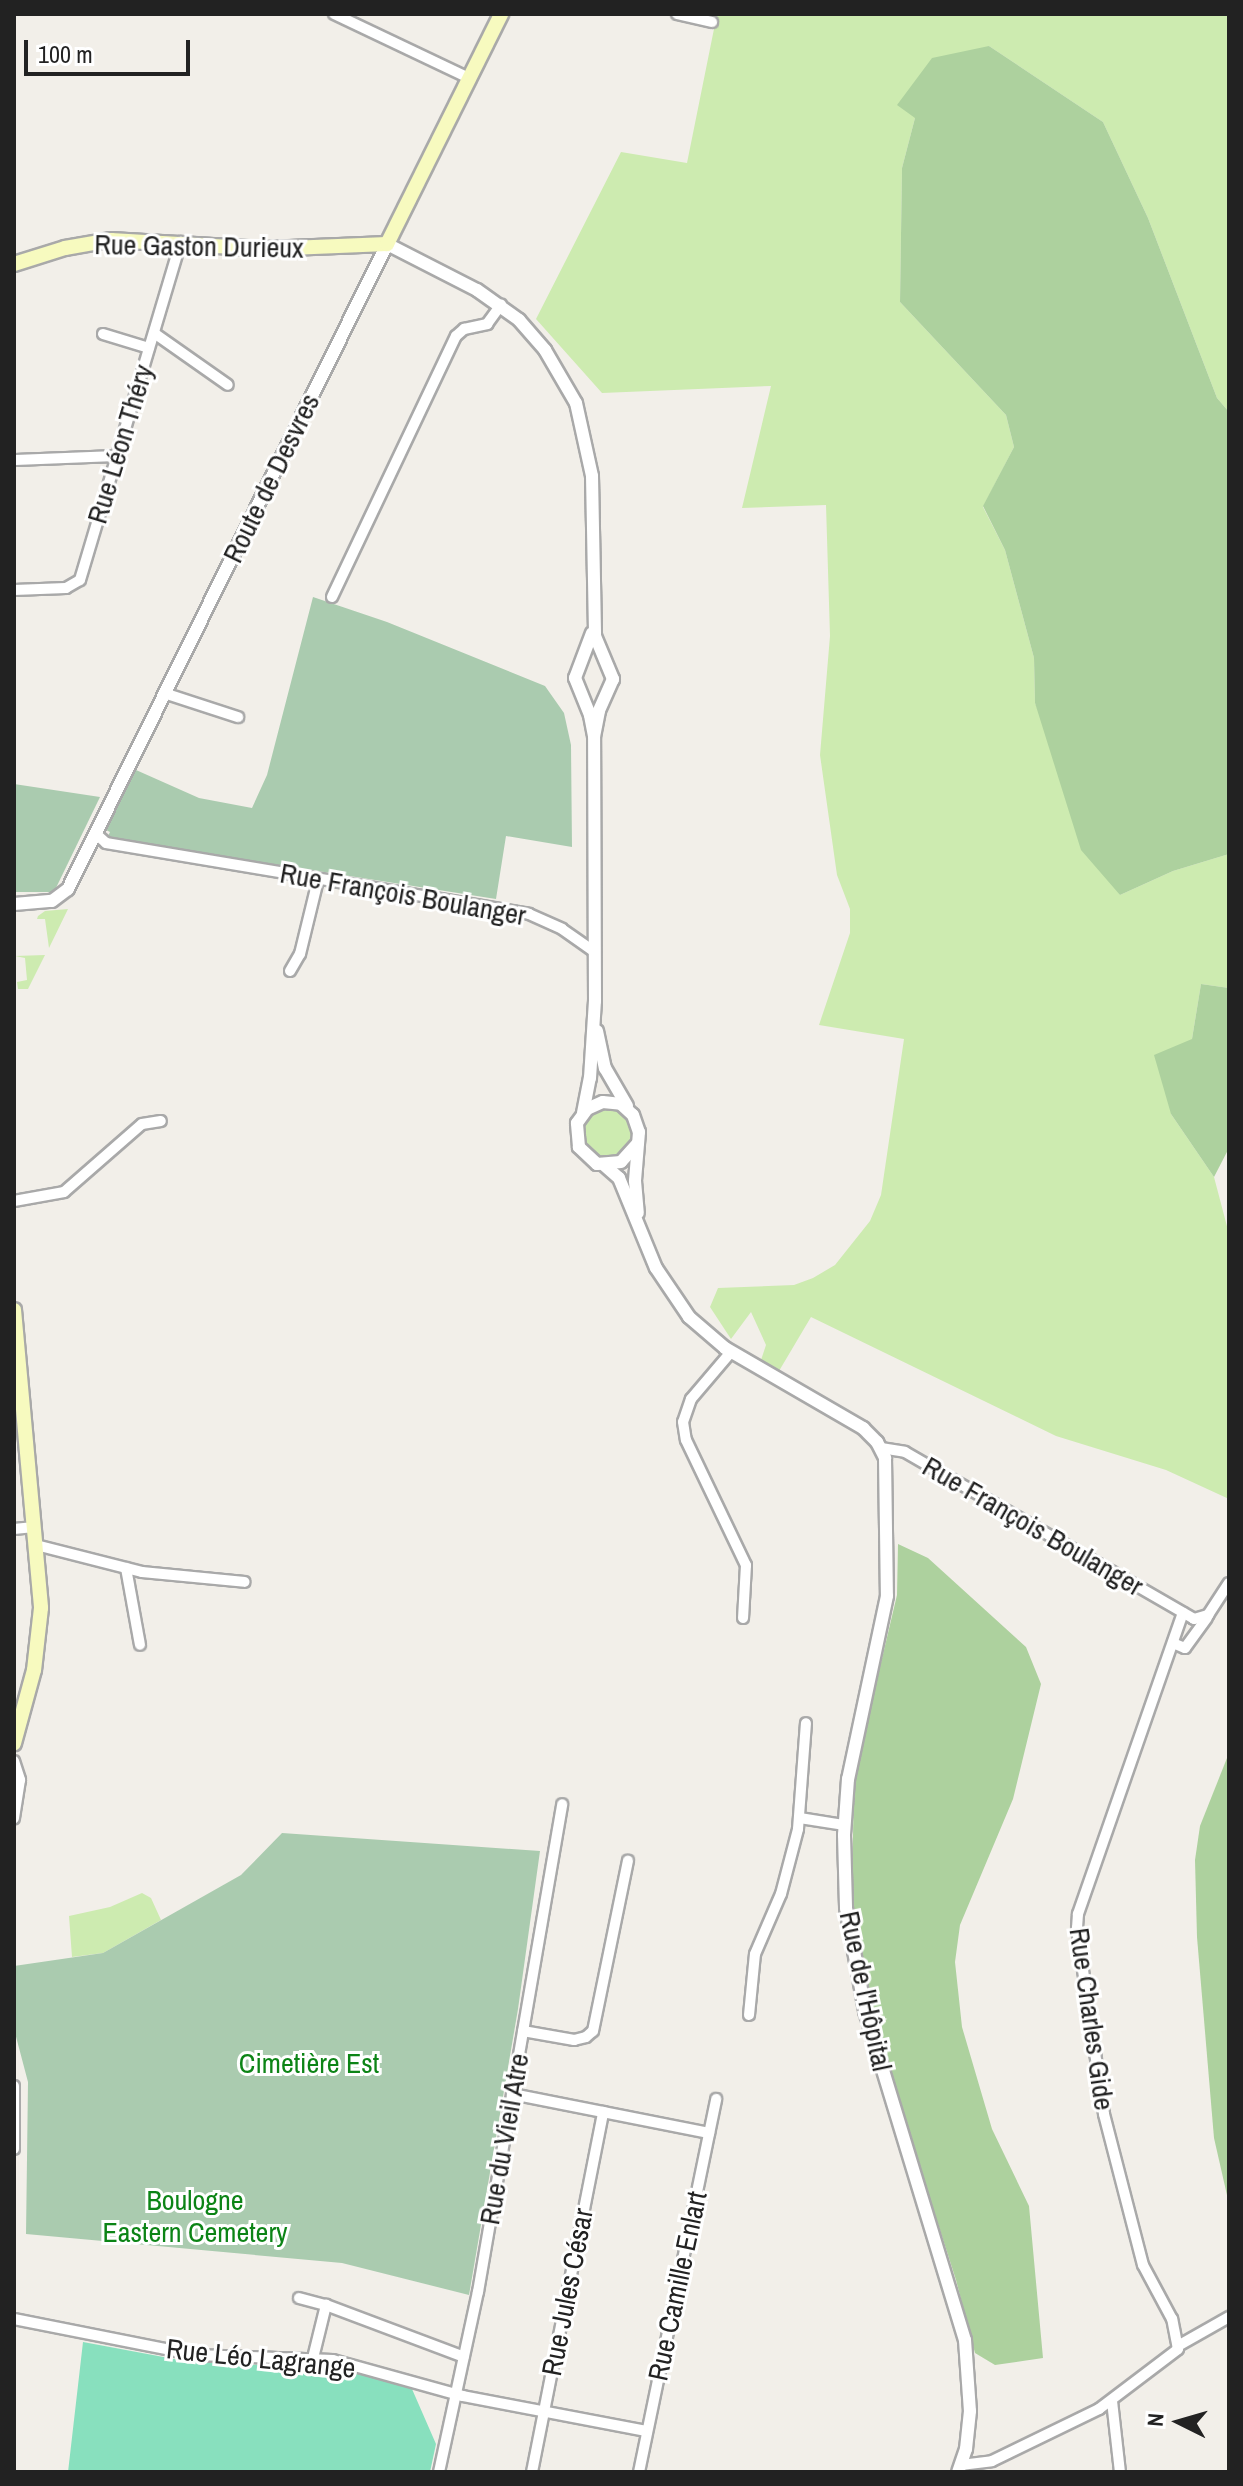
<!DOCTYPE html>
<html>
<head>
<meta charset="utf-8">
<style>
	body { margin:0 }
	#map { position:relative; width:1243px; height:2486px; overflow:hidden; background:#f2efe9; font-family:"Archivo Narrow",sans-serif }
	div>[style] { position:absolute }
	.grass>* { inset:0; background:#cdebb0 }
	.round { border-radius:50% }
	.forest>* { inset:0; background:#add19e }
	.cemetery>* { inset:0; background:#aacbaf }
	.pitch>* { inset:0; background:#88e0be }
	.roads { filter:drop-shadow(2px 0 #a9a9a9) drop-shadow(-2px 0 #a9a9a9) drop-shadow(0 2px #a9a9a9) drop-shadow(0 -2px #a9a9a9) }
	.minor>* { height:10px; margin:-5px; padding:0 5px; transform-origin:5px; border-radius:5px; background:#fff }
	.tertiary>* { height:12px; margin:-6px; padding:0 6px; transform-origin:6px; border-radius:6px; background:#fff }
	.secondary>* { height:14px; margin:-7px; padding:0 7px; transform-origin:7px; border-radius:7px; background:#f7fabf }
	span { translate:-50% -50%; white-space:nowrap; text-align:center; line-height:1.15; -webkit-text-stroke:6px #fff; paint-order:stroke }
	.street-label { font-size:28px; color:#222 }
	.park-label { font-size:28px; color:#0c8416 }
	.frame { position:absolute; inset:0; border:16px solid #222; pointer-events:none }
	.north { position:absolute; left:1139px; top:2382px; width:80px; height:80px; -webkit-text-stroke:6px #fff; paint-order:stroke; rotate:275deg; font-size:22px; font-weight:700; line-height:32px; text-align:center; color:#222 }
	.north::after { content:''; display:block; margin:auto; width:28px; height:36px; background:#222; clip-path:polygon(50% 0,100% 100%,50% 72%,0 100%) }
	.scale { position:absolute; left:24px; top:40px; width:166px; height:36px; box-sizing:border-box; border:4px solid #222; border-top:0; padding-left:10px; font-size:24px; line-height:28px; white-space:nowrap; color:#222; -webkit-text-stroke:6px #fff; paint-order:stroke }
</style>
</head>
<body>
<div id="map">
	<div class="grass">
		<i style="clip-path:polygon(717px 14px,1229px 14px,1229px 412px,1217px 398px,1148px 218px,1103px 122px,989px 46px,915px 118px,902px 168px,900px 302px,1006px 415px,1014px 447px,983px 507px,1005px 550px,1034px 658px,1035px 703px,1120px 895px,1173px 871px,1229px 854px,1229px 988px,1201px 984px,1192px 1039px,1171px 1114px,1214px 1177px,1229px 1234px,1229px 1499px,1166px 1470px,1056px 1436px,811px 1317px,779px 1371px,761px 1360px,766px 1345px,751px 1312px,731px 1339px,710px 1307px,718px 1288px,794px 1285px,813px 1278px,835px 1265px,870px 1221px,881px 1195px,904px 1039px,819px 1025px,850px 933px,850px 909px,837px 875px,820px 755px,830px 636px,826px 505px,742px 508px,771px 386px,602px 393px,536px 319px,621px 152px,687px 163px)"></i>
		<i style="clip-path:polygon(68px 909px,49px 948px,45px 919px,37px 919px,38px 916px,45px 911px)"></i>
		<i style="clip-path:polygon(45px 955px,28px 989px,18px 989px,17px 982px,27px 980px,25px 958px,15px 956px)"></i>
		<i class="round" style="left:583px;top:1109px;width:48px;height:48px"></i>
		<i style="clip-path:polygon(142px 1893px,151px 1898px,161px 1920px,103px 1953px,72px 1957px,69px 1916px,110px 1907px)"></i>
	</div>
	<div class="forest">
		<i style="clip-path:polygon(989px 46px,1103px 122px,1148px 218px,1217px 398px,1229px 412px,1229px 854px,1173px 871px,1120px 895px,1081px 850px,1035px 703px,1034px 658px,1005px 550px,983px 506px,1014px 447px,1006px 415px,900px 302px,902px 168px,915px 118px,897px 105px,932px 58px)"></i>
		<i style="clip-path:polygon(1201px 984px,1229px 988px,1229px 1148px,1214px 1177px,1171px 1114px,1154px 1055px,1192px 1039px)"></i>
		<i style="clip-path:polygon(898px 1544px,928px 1558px,1026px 1647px,1041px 1684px,1013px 1799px,960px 1925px,955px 1962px,962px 2027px,992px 2129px,1029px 2206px,1043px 2358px,995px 2365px,975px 2353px,956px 2280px,895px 2089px,866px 1981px,852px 1895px,854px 1777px,897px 1595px)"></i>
		<i style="clip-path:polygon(1229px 1753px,1229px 2204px,1214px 2138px,1197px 1937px,1195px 1860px,1200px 1826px)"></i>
	</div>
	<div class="cemetery">
		<i style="clip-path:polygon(313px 597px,387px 622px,545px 686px,564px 713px,571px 745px,572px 847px,506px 836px,496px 899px,107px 838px,110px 832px,106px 830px,136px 770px,199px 798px,252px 808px,267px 775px)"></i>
		<i style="clip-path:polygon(14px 784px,100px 797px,54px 892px,14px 892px)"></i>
		<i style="clip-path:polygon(282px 1833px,540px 1851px,518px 2009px,469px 2295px,342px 2263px,26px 2234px,28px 2082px,14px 2029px,14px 1966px,103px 1953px,241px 1875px)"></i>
	</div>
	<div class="pitch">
		<i style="clip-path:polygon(83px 2342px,185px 2361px,321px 2368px,356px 2373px,412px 2389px,436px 2444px,430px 2472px,68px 2472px)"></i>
	</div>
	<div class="roads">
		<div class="minor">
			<i style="left:334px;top:14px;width:149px;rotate:25.4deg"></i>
			<i style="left:677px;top:14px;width:36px;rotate:13deg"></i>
			<i style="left:154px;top:333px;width:90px;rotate:35.1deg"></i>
			<i style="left:103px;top:334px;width:48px;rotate:16.9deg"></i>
			<i style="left:14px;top:460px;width:103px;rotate:-2.2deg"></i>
			<i style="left:14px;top:590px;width:52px;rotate:-2.2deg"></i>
			<i style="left:66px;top:588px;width:16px;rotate:-30deg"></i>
			<i style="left:80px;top:580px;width:353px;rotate:-73.4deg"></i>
			<i style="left:332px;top:597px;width:289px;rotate:-64.6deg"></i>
			<i style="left:456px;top:336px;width:11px;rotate:-41deg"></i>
			<i style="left:464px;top:329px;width:24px;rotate:-12deg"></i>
			<i style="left:487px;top:324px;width:24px;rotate:-54deg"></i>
			<i style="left:164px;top:693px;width:78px;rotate:18deg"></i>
			<i style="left:95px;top:833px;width:15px;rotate:42deg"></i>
			<i style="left:106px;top:843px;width:429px;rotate:9.5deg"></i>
			<i style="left:529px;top:914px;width:36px;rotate:24deg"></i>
			<i style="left:562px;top:929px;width:39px;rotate:35deg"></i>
			<i style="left:290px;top:971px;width:20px;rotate:-60deg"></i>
			<i style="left:300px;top:954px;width:76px;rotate:-76.3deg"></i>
			<i style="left:14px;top:1201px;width:51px;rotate:-10.2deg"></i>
			<i style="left:64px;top:1192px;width:103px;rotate:-41.1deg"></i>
			<i style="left:142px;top:1124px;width:19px;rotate:-9deg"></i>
			<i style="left:731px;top:1352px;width:62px;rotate:130.4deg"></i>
			<i style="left:691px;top:1399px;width:24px;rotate:109deg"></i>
			<i style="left:683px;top:1422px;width:18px;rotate:81deg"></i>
			<i style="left:686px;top:1440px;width:139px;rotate:64.4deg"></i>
			<i style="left:746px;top:1565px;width:53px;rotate:93.2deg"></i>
			<i style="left:881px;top:1448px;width:24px;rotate:9deg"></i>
			<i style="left:905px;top:1452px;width:334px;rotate:30deg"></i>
			<i style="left:1194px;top:1619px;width:15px;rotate:-16deg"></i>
			<i style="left:1208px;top:1615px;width:38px;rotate:-57deg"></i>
			<i style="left:14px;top:1529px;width:20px;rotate:-6deg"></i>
			<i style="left:36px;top:1545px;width:109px;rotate:14.3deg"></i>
			<i style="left:142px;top:1572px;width:103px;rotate:5.5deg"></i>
			<i style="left:126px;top:1568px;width:78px;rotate:79.7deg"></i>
			<i style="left:1173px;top:1643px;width:13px;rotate:23deg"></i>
			<i style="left:1185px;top:1648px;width:37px;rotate:-54deg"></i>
			<i style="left:14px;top:1761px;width:20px;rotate:72deg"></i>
			<i style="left:20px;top:1780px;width:39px;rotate:99deg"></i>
			<i style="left:800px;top:1818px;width:45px;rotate:9deg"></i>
			<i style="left:749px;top:2015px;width:61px;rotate:-84.4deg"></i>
			<i style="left:755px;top:1954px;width:65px;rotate:-66.6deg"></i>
			<i style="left:781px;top:1894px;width:67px;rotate:-75.3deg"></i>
			<i style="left:798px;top:1829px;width:106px;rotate:-85.7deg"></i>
			<i style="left:523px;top:2031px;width:52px;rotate:10deg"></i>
			<i style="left:574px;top:2040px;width:12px;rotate:-14deg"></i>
			<i style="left:586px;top:2037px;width:9px;rotate:-41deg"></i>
			<i style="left:593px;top:2031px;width:174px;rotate:-78.4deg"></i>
			<i style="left:14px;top:2086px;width:63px;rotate:90deg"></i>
			<i style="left:512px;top:2094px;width:201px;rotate:11.2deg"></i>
			<i style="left:299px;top:2298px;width:28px;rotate:15deg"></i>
			<i style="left:14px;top:2319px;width:186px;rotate:11.2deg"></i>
			<i style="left:196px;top:2355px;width:137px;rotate:2.1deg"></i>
			<i style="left:333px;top:2360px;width:135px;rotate:15.5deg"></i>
			<i style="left:463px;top:2396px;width:187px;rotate:10.8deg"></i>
			<i style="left:1178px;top:2346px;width:59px;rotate:-29.6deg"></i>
			<i style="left:313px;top:2358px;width:55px;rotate:-76.2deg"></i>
			<i style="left:326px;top:2305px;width:147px;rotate:20.6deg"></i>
			<i style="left:1112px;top:2401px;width:71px;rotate:83.6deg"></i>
			<i style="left:961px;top:2465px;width:31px;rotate:-7deg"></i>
			<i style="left:992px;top:2461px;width:119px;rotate:-25.9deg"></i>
			<i style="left:1099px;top:2409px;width:99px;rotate:-37.2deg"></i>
			<i style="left:1178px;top:2349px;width:31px;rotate:-101deg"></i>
			<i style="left:1172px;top:2319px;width:61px;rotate:-118.2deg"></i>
			<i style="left:1143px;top:2265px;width:156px;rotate:-104.5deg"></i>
			<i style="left:1104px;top:2114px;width:188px;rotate:-98.3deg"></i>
			<i style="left:1077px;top:1928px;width:14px;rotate:-86deg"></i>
			<i style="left:1078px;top:1914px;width:319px;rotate:-70.8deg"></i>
			<i style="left:439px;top:2472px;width:184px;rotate:-77.8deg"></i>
			<i style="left:478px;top:2292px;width:495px;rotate:-80.2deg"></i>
			<i style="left:532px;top:2472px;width:367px;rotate:-78.8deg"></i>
			<i style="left:639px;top:2472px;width:381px;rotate:-78.3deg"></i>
		</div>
		<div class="tertiary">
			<i style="left:14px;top:904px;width:38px;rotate:-5deg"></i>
			<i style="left:52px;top:901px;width:20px;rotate:-37deg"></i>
			<i style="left:68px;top:889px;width:720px;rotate:-63.68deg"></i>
			<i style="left:387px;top:244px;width:101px;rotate:27.1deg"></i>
			<i style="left:477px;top:290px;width:52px;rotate:35.5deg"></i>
			<i style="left:519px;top:320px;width:40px;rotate:49deg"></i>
			<i style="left:545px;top:350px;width:61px;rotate:59.7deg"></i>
			<i style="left:576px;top:403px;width:75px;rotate:77.6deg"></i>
			<i style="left:592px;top:476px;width:160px;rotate:88.9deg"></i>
			<i style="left:595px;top:636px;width:47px;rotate:67.3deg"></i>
			<i style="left:613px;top:679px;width:35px;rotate:114deg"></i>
			<i style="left:599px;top:711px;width:25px;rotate:101deg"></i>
			<i style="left:597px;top:1031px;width:38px;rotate:78deg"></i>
			<i style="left:605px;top:1068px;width:44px;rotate:59.9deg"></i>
			<i style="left:583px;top:1113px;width:36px;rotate:-79deg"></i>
			<i style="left:590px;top:1078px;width:77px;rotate:-86.3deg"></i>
			<i style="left:595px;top:1001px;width:265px;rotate:-90.2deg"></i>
			<i style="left:594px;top:736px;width:21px;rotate:-101deg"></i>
			<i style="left:590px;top:715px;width:40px;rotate:-112deg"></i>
			<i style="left:575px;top:678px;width:48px;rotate:-69.3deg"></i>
			<i style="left:638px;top:1143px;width:25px;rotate:132deg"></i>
			<i style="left:621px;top:1162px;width:24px;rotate:175deg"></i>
			<i style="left:597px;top:1164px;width:25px;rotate:-137deg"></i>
			<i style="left:579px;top:1147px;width:24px;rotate:-95deg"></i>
			<i style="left:577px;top:1123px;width:17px;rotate:-54deg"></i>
			<i style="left:587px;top:1109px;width:17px;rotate:-24deg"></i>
			<i style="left:603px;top:1102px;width:18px;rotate:6deg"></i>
			<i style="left:621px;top:1104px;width:16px;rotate:43deg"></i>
			<i style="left:633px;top:1115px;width:18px;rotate:71deg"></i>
			<i style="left:639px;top:1132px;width:49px;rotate:94.7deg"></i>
			<i style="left:635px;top:1181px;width:32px;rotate:85deg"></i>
			<i style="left:604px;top:1165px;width:20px;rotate:41deg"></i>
			<i style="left:619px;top:1178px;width:97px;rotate:67.7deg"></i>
			<i style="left:656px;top:1268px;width:59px;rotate:56deg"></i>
			<i style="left:689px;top:1317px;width:48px;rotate:40.7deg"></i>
			<i style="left:725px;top:1348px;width:160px;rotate:30.1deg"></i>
			<i style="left:863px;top:1428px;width:20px;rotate:45deg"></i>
			<i style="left:877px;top:1442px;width:18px;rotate:63deg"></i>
			<i style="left:885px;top:1458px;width:138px;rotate:89.2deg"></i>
			<i style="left:887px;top:1596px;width:187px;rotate:102deg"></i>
			<i style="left:848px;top:1779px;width:56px;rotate:94.1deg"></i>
			<i style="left:844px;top:1835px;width:73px;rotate:88.4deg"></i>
			<i style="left:846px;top:1908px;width:105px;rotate:79.5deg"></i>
			<i style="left:865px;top:2011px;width:344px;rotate:73.1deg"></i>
			<i style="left:965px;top:2340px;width:71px;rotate:86deg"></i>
			<i style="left:970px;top:2411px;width:38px;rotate:96deg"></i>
			<i style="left:966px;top:2449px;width:24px;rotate:109deg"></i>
		</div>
		<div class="secondary">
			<i style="left:14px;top:264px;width:53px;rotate:-17.4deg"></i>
			<i style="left:65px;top:248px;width:47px;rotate:-9.9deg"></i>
			<i style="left:111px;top:240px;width:154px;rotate:3.3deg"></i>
			<i style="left:265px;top:249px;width:122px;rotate:-2.3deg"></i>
			<i style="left:387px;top:244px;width:257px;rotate:-63.6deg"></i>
			<i style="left:14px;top:1310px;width:299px;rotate:84.8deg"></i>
			<i style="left:41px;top:1608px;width:62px;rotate:96.4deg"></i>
			<i style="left:34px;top:1670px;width:76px;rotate:105.3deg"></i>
		</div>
	</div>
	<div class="street-label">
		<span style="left:199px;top:246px;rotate:1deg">Rue Gaston Durieux</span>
		<span style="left:120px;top:444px;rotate:-73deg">Rue Léon Théry</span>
		<span style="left:271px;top:478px;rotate:-64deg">Route de Desvres</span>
		<span style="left:403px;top:894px;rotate:10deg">Rue François Boulanger</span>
		<span style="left:1033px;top:1526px;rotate:30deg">Rue François Boulanger</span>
		<span style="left:866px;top:1991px;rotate:78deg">Rue de l'Hôpital</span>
		<span style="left:1092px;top:2019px;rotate:82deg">Rue Charles Gide</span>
		<span style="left:504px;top:2139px;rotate:-80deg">Rue du Vieil Atre</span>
		<span style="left:677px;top:2286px;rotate:-78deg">Rue Camille Enlart</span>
		<span style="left:567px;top:2292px;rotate:-79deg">Rue Jules César</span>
		<span style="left:261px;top:2358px;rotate:6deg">Rue Léo Lagrange</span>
	</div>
	<div class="park-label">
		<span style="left:309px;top:2063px">Cimetière Est</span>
		<span style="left:195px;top:2216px">Boulogne<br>Eastern Cemetery</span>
	</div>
	<div class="frame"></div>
	<div class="north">N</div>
	<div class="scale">100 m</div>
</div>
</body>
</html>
